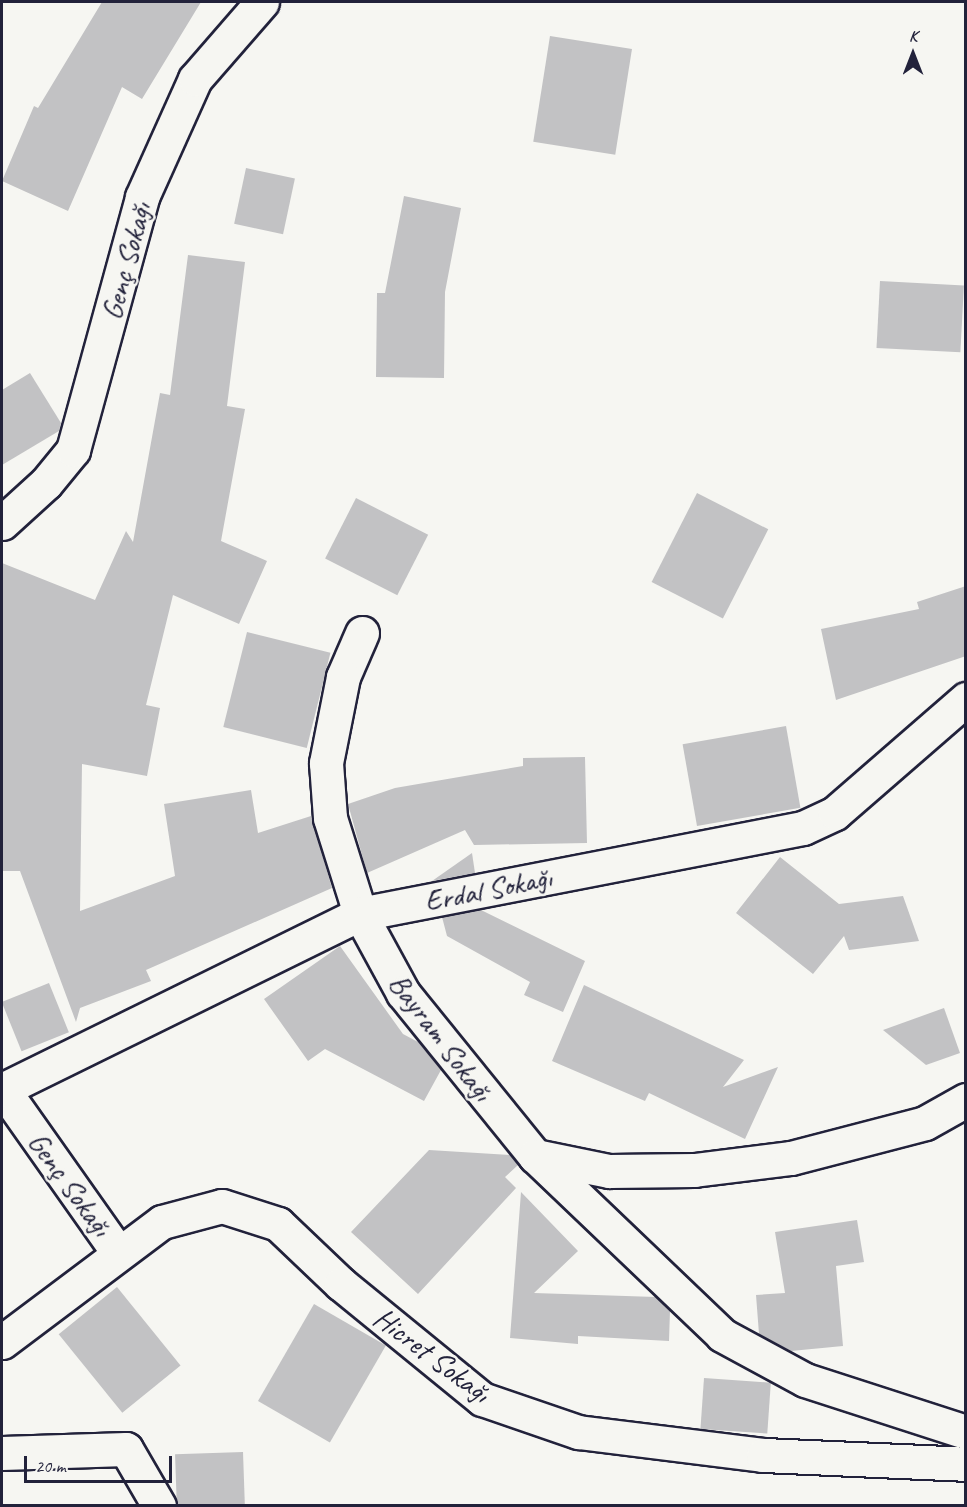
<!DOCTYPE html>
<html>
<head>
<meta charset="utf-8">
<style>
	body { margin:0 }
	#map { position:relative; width:967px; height:1507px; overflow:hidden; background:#f6f6f2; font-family:Caveat,sans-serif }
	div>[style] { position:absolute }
	.building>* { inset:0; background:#c2c2c4; transform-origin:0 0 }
	.roads { filter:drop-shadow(2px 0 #22223b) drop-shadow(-2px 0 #22223b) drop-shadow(0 2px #22223b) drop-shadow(0 -2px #22223b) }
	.street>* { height:33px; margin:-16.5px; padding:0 16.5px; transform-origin:16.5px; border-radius:16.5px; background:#f6f6f2 }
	span { translate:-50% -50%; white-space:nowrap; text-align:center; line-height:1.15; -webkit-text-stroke:5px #f6f6f2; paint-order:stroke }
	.street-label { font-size:30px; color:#22223b }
	.frame { position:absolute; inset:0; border:3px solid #22223b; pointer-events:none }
	.north { position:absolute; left:883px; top:24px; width:60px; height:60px; -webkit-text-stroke:4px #f6f6f2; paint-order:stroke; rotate:0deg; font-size:16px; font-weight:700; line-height:24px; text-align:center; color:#22223b }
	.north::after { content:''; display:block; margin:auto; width:21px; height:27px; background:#22223b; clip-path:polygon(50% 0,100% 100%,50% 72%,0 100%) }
	.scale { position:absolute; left:24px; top:1456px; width:148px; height:27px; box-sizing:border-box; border:3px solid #22223b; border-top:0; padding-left:8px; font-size:18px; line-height:21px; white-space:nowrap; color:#22223b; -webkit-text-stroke:4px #f6f6f2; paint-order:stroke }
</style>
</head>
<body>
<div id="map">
	<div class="building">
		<i style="clip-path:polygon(102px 2px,201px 2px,142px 99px,122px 87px,68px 211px,2px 181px,34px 106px,38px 108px)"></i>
		<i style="left:550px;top:36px;width:83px;height:107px;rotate:9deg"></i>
		<i style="left:246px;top:168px;width:50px;height:57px;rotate:12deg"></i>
		<i style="clip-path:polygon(404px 196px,461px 208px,445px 292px,444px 378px,376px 377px,377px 293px,385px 293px)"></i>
		<i style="clip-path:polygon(188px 255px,245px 262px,227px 406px,245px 409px,221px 541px,267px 561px,239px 624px,173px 595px,146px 705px,160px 708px,147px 776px,82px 764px,80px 911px,175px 876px,164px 804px,251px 790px,258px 833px,311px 816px,332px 888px,146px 970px,151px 981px,80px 1008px,76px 1022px,20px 871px,2px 871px,2px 563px,95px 600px,126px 531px,133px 542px,160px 393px,170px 395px)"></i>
		<i style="left:880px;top:281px;width:84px;height:67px;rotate:3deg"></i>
		<i style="clip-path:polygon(30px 373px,61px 423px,59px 431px,2px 465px,2px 390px)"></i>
		<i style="left:697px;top:493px;width:80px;height:100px;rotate:27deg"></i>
		<i style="left:356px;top:498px;width:81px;height:68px;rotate:27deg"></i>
		<i style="clip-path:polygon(966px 586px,966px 656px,836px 700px,821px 629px,919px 609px,917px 602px)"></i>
		<i style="left:247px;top:632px;width:86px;height:98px;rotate:14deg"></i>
		<i style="left:786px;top:726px;width:83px;height:105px;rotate:80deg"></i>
		<i style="clip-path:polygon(585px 757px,587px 843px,474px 845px,465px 830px,367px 873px,348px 804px,395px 788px,523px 766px,523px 758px)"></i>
		<i style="clip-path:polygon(472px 853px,475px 873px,432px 881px)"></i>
		<i style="clip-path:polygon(780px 857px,839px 904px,903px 896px,919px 941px,849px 950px,844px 936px,813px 974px,736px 913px)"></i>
		<i style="clip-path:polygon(481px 910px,585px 961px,563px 1012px,524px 995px,530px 982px,447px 936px,442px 917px)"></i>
		<i style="clip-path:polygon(340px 946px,403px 1034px,418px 1042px,441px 1070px,424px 1101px,325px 1049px,308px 1061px,264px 999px)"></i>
		<i style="left:49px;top:983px;width:53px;height:51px;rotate:68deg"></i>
		<i style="clip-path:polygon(584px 985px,744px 1060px,723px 1087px,778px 1067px,745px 1139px,649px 1093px,645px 1101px,552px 1061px)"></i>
		<i style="clip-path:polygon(944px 1008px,960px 1053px,926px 1065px,883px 1030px)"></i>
		<i style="clip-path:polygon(429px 1150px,510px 1155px,518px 1165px,505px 1177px,516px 1188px,418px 1294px,351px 1232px)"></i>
		<i style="clip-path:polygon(521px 1192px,578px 1251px,534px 1293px,656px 1297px,670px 1311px,669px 1341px,578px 1336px,578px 1344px,510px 1338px)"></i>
		<i style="clip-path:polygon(857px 1220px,864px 1262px,836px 1266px,843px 1346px,791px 1351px,759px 1334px,756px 1295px,785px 1293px,775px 1232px)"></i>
		<i style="left:117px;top:1287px;width:101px;height:75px;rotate:51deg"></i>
		<i style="left:314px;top:1304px;width:83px;height:112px;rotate:30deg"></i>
		<i style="left:704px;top:1378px;width:67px;height:51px;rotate:4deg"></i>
		<i style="left:243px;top:1452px;width:54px;height:68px;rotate:88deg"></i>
	</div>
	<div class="roads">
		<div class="street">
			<i style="left:2px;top:523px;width:59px;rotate:-42.3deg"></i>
			<i style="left:46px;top:483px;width:43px;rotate:-50.7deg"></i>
			<i style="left:73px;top:450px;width:262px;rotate:-74.7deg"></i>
			<i style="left:142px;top:197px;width:129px;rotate:-65.8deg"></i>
			<i style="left:195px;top:79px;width:102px;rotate:-49deg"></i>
			<i style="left:362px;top:633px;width:48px;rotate:113.4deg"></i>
			<i style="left:343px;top:677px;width:88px;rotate:101.2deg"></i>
			<i style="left:326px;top:763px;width:55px;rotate:85.8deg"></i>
			<i style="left:330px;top:818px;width:101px;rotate:72.6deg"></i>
			<i style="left:360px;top:914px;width:90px;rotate:61.4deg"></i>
			<i style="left:403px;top:993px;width:210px;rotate:51deg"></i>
			<i style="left:535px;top:1156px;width:259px;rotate:43.7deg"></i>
			<i style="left:722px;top:1335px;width:94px;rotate:28.5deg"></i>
			<i style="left:805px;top:1380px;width:169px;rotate:17.9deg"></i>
			<i style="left:2px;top:1088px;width:199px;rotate:54.8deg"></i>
			<i style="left:2px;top:1090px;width:399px;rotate:-26.2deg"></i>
			<i style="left:360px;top:914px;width:451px;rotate:-11deg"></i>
			<i style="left:803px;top:828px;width:35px;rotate:-25deg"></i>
			<i style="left:835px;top:813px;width:174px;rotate:-41deg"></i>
			<i style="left:535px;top:1156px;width:76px;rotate:11.5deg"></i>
			<i style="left:609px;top:1171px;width:85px;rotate:-0.7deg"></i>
			<i style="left:694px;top:1170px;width:98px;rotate:-7.1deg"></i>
			<i style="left:791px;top:1158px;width:138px;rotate:-14.6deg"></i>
			<i style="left:925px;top:1123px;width:47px;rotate:-29.3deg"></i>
			<i style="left:2px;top:1342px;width:200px;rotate:-36.9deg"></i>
			<i style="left:162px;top:1222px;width:62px;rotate:-14.9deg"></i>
			<i style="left:222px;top:1206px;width:59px;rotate:17.8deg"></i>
			<i style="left:278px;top:1224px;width:87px;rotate:43.6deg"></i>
			<i style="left:341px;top:1284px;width:182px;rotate:39.2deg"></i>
			<i style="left:482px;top:1399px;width:102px;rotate:19deg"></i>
			<i style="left:578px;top:1432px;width:186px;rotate:7.1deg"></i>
			<i style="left:763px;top:1455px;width:203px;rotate:2.5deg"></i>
			<i style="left:2px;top:1453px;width:124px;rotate:-1.8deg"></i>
			<i style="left:126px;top:1449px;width:66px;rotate:59.9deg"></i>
		</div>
	</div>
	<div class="street-label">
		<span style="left:126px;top:261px;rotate:-75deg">Genç Sokağı</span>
		<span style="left:488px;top:889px;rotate:-11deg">Erdal Sokağı</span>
		<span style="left:441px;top:1037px;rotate:53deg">Bayram Sokağı</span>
		<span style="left:70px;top:1184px;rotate:54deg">Genç Sokağı</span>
		<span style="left:432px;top:1355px;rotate:37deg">Hicret Sokağı</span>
	</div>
	<div class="frame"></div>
	<div class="north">K</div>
	<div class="scale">20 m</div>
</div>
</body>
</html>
